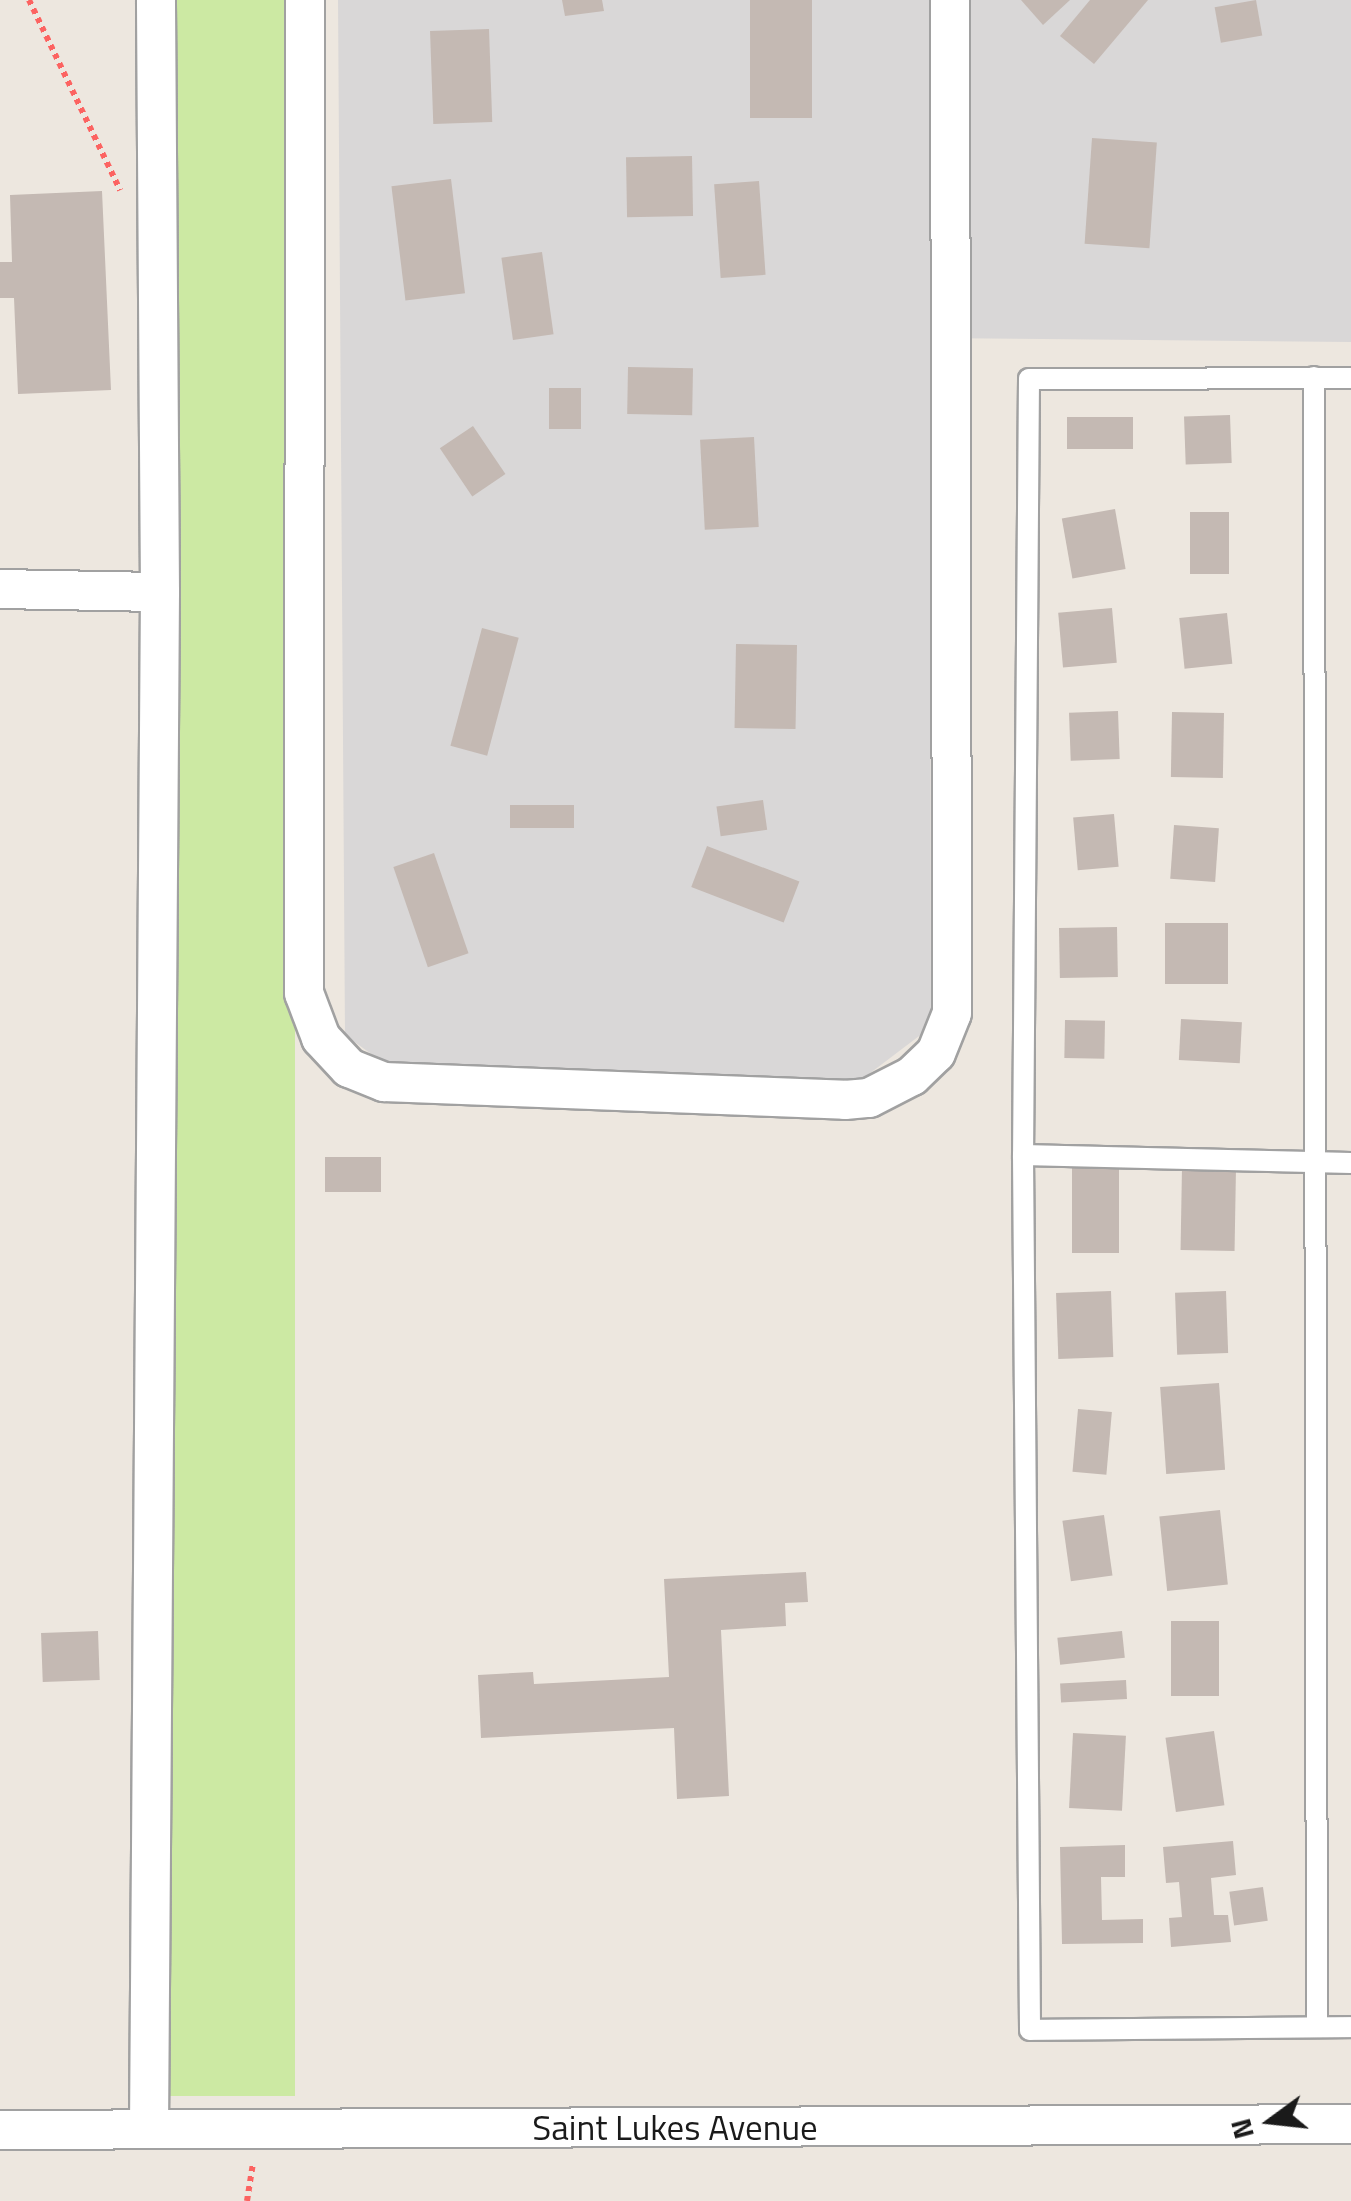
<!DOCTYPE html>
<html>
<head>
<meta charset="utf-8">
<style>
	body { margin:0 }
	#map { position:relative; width:1351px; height:2201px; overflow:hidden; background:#ede7df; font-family:"Titillium Web",sans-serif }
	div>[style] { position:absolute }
	.residential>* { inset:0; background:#d9d7d7 }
	.grass>* { inset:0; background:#cce9a3; transform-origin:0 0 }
	.building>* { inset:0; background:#c4b9b3; transform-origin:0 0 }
	.path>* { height:6px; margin-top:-3px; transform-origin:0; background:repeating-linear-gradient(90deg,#fc6361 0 5px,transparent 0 10px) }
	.roads { filter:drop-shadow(2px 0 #a1a1a1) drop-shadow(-2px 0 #a1a1a1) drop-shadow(0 2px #a1a1a1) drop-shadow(0 -2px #a1a1a1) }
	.service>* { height:20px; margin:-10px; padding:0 10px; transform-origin:10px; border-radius:10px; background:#fff }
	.minor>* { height:38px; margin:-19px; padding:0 19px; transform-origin:19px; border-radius:19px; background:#fff }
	span { translate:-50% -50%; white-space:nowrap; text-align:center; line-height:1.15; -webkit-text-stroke:9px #fff; paint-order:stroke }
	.street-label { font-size:35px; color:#1a1a1a }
	.north { position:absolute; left:1221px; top:2071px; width:100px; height:100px; -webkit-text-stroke:8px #fff; paint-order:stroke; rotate:255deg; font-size:28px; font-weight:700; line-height:40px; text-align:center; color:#1a1a1a }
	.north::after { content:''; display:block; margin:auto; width:35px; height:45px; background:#1a1a1a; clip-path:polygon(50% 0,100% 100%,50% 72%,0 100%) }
</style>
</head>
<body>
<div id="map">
	<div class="residential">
		<i style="clip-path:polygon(338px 0,1351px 0,1351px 342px,930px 338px,931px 1027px,861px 1080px,392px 1069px,345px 1035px)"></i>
	</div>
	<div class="grass">
		<i style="left:165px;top:0;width:130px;height:2096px"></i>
	</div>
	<div class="building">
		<i style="clip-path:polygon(562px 0,602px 0,604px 11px,565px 16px)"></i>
		<i style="left:750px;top:0;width:62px;height:118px"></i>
		<i style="clip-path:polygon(1021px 0,1070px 0,1043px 25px)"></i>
		<i style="clip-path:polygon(1090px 0,1148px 0,1094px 64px,1060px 36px)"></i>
		<i style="left:1256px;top:0;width:36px;height:42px;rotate:80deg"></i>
		<i style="left:489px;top:29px;width:93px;height:59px;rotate:88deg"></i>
		<i style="left:1092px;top:138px;width:65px;height:106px;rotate:4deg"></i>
		<i style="left:692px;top:156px;width:60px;height:66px;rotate:89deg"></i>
		<i style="left:451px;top:179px;width:115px;height:60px;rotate:83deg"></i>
		<i style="left:759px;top:181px;width:94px;height:45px;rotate:86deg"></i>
		<i style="clip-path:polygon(102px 191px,111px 390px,18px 394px,14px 298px,0 298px,0 262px,12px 262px,10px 195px)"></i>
		<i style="left:542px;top:252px;width:83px;height:41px;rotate:82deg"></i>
		<i style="left:628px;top:367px;width:65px;height:47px;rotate:1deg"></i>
		<i style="left:549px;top:388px;width:32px;height:41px"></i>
		<i style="left:1230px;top:415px;width:48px;height:46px;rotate:88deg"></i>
		<i style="left:1067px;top:417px;width:66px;height:32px"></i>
		<i style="left:473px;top:426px;width:58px;height:40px;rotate:56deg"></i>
		<i style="left:754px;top:437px;width:90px;height:54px;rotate:87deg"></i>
		<i style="left:1115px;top:509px;width:61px;height:54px;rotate:80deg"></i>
		<i style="left:1190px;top:512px;width:39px;height:62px"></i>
		<i style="left:1112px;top:608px;width:55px;height:54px;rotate:85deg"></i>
		<i style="left:1227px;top:613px;width:51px;height:48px;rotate:84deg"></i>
		<i style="left:482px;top:628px;width:38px;height:122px;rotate:15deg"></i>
		<i style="left:736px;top:644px;width:61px;height:84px;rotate:1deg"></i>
		<i style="left:1118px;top:711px;width:48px;height:49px;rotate:88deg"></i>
		<i style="left:1172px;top:712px;width:52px;height:65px;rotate:1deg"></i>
		<i style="left:763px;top:800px;width:30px;height:47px;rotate:82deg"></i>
		<i style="left:574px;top:805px;width:23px;height:64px;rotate:90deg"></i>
		<i style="left:1114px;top:814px;width:53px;height:41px;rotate:85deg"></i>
		<i style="left:1174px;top:825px;width:45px;height:54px;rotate:4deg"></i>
		<i style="left:707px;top:846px;width:99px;height:44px;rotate:21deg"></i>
		<i style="left:434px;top:853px;width:106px;height:43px;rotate:71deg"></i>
		<i style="left:1165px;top:923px;width:63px;height:61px"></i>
		<i style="left:1117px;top:927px;width:50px;height:58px;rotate:89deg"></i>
		<i style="left:1181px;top:1019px;width:61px;height:41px;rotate:3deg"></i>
		<i style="left:1065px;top:1020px;width:40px;height:38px;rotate:1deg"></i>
		<i style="left:325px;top:1157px;width:56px;height:35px"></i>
		<i style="left:1072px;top:1167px;width:47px;height:86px"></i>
		<i style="left:1182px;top:1167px;width:54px;height:83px;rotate:1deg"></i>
		<i style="left:1111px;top:1291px;width:66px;height:55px;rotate:88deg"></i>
		<i style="left:1226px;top:1291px;width:62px;height:51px;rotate:88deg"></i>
		<i style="left:1219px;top:1383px;width:87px;height:59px;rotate:86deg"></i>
		<i style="left:1078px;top:1409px;width:34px;height:63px;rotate:5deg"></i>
		<i style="left:1220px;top:1510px;width:75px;height:61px;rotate:84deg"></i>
		<i style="left:1104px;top:1515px;width:61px;height:42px;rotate:82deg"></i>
		<i style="clip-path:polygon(806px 1572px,808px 1602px,785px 1603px,786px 1626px,721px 1630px,729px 1796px,677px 1799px,674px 1728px,481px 1738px,478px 1675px,533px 1672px,534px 1684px,669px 1677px,664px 1579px)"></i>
		<i style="left:1171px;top:1621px;width:48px;height:75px"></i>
		<i style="left:98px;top:1631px;width:49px;height:57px;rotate:88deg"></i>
		<i style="left:1122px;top:1631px;width:27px;height:65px;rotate:84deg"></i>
		<i style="left:1126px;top:1680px;width:19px;height:66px;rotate:87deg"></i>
		<i style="left:1214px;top:1731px;width:75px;height:49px;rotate:82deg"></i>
		<i style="left:1073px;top:1733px;width:53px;height:75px;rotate:3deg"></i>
		<i style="clip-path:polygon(1233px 1841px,1236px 1875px,1211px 1878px,1214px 1915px,1228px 1915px,1231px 1942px,1171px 1947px,1169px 1918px,1182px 1917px,1179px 1882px,1166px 1883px,1163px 1847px)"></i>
		<i style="clip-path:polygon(1125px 1845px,1125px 1877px,1101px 1877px,1102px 1920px,1143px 1919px,1143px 1943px,1062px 1944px,1060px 1847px)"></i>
		<i style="left:1263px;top:1887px;width:34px;height:34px;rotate:82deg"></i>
	</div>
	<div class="path">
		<i style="left:29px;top:0;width:211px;rotate:64.4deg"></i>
		<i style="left:247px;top:2201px;width:36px;rotate:-81deg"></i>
	</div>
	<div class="roads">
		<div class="service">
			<i style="left:1314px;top:377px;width:1650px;rotate:89.9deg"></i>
			<i style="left:1351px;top:378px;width:322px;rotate:179.8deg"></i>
			<i style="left:1029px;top:379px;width:776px;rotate:90.44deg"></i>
			<i style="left:1023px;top:1155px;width:875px;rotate:89.54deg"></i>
			<i style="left:1030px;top:2030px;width:321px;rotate:-0.5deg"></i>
			<i style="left:1023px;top:1155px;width:328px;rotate:1.4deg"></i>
		</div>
		<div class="minor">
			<i style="left:305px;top:0;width:993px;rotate:90.06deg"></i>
			<i style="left:304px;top:993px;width:48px;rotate:69.3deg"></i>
			<i style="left:321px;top:1038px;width:41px;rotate:47deg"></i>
			<i style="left:349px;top:1068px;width:38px;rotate:22deg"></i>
			<i style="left:384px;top:1082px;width:461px;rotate:2.2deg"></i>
			<i style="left:845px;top:1100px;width:24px;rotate:-5deg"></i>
			<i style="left:869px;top:1098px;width:48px;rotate:-27.1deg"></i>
			<i style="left:912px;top:1076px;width:33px;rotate:-44deg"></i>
			<i style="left:936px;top:1053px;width:43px;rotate:-68.2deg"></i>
			<i style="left:952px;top:1013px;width:1013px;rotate:-90.11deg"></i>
			<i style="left:0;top:589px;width:160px;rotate:1.1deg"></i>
			<i style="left:149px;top:2129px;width:1537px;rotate:-89.59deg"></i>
			<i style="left:160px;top:592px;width:592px;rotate:-90.39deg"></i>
			<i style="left:0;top:2130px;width:1351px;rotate:-0.25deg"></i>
		</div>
	</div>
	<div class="street-label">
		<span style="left:675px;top:2127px">Saint Lukes Avenue</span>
	</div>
	<div class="north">N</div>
</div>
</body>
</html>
